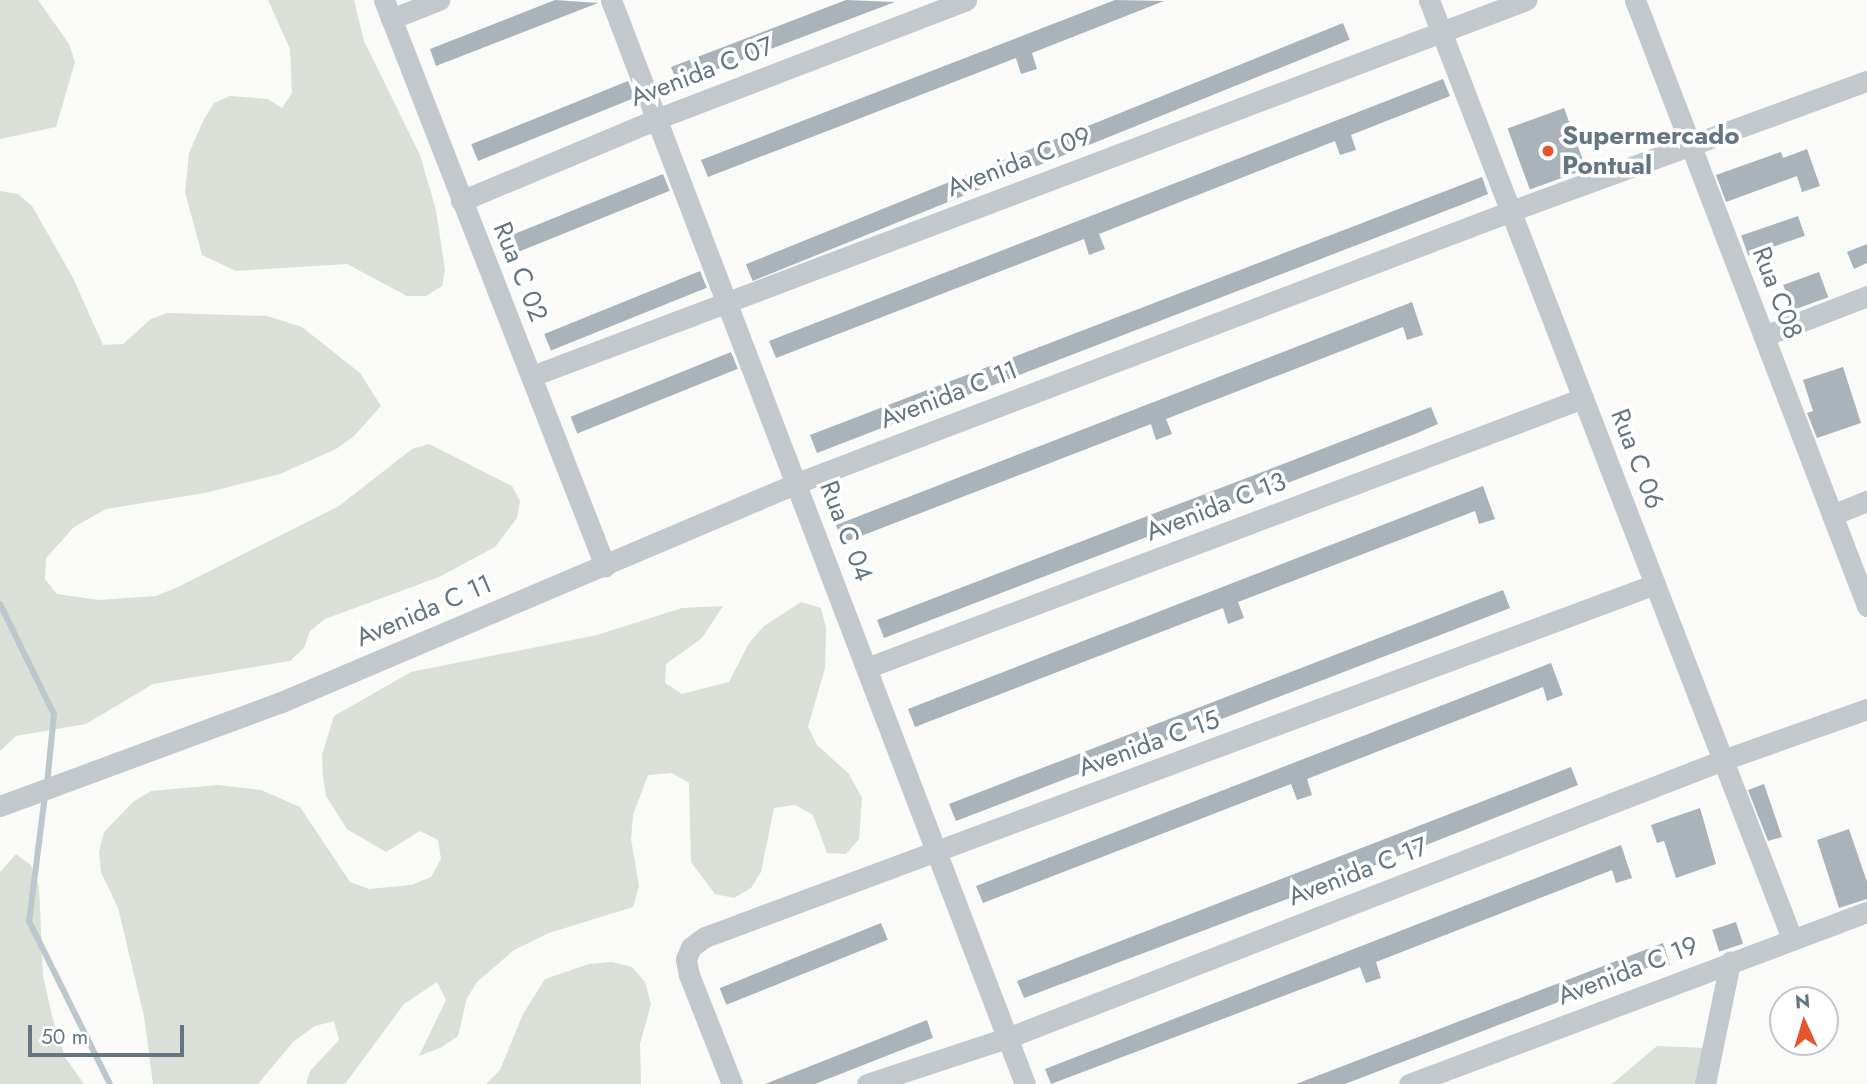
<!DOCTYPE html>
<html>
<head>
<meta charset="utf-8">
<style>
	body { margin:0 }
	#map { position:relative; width:1867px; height:1084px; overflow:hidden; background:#fafaf8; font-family:Jost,sans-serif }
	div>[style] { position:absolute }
	.green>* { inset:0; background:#dadfd7 }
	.stream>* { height:6px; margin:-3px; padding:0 3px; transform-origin:3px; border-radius:3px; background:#bbc7cb }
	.building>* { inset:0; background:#aab3b9; transform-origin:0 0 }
	.minor>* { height:21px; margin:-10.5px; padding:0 10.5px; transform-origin:10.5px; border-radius:10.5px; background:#c3c8cc }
	.dots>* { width:19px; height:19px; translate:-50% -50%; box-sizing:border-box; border:4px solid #fff; border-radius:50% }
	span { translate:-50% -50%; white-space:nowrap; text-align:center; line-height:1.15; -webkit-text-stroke:7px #fff; paint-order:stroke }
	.street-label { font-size:26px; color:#657683 }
	.poi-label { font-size:26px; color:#657683; font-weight:700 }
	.left { translate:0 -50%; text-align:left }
	.north { position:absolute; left:1769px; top:986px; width:70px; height:70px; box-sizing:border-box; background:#fff; border:2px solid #c1c8cd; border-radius:50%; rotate:356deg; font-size:19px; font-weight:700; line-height:28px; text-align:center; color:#657683 }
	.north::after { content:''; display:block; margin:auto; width:24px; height:32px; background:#e4572e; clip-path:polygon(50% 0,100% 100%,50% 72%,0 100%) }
	.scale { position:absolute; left:28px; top:1025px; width:156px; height:32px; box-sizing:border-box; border:4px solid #657683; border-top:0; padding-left:9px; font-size:21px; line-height:24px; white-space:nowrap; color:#657683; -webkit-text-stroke:5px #fff; paint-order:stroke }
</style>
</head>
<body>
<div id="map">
	<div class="green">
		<i style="clip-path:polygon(0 0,38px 0,69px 44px,75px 62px,56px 127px,0 139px)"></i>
		<i style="clip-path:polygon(268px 0,354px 0,364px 41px,420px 155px,436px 210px,445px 270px,442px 286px,426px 296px,407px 296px,347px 264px,236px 271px,202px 255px,185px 192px,189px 153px,204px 119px,214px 103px,230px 96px,268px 99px,282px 108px,292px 93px,290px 49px)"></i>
		<i style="clip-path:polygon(0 191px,18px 194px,32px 206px,73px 278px,103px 345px,123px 344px,151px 319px,167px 313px,267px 316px,302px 327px,360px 373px,381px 406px,354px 436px,336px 449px,280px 474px,205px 493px,106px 509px,74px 527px,46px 558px,45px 579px,57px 594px,98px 600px,156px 596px,178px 587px,339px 506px,412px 449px,429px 444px,512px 486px,520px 501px,517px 518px,495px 547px,439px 577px,325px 619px,310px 631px,304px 648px,290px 661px,153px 684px,86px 724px,16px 736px,0 751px)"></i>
		<i style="clip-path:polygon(801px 602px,821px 608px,826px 628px,825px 668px,808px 727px,817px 745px,849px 774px,862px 798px,859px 839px,846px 854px,827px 853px,813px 815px,795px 805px,774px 808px,761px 872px,751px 888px,734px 898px,715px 894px,691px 862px,689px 783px,672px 773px,648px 775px,633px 815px,631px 839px,639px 886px,633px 907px,549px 933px,514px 950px,477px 982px,467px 998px,458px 1036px,440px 1048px,419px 1056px,446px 1000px,437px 982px,404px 1004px,345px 1084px,306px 1084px,310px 1071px,339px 1040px,334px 1021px,315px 1026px,293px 1042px,258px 1084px,153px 1084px,144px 1016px,118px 908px,101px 872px,99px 852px,104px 832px,133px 802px,151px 791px,218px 785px,261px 790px,300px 807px,350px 882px,369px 889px,411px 885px,431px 877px,441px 859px,438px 840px,420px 831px,386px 852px,347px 829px,326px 796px,323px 776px,322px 755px,334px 716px,411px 672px,597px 635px,682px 608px,723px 606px,702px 638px,666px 664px,665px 683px,682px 694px,729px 682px,749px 643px,764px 626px)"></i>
		<i style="clip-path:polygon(16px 854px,31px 865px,39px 886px,43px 976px,52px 1016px,65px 1057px,84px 1084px,0 1084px,0 872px)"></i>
		<i style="clip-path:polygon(612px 962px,632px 967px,645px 982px,651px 1004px,640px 1044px,641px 1084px,486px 1084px,500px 1070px,523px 1014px,545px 979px,589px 964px)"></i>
		<i style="clip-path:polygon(1657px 1046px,1705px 1048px,1706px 1084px,1612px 1084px)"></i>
	</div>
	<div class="stream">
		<i style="left:0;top:604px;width:123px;rotate:63.9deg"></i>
		<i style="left:54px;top:714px;width:70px;rotate:95.7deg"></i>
		<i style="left:45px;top:795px;width:127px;rotate:97.2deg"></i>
		<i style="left:29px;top:921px;width:182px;rotate:63.6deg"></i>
	</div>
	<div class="building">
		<i style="clip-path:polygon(555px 0,598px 3px,436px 66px,430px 49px)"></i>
		<i style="clip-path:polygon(846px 0,895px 2px,678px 84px,671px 67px)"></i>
		<i style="clip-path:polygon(1115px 0,1164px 1px,1032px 53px,1037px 69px,1021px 74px,1016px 58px,708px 177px,701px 160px)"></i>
		<i style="left:1343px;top:23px;width:18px;height:644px;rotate:68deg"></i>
		<i style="clip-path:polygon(1443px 79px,1450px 96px,1351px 135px,1356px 150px,1340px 155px,1335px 141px,1099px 234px,1105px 249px,1089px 255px,1084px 239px,776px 358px,769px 341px)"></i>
		<i style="left:628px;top:81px;width:18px;height:169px;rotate:68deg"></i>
		<i style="left:1564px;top:108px;width:65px;height:60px;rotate:70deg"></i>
		<i style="clip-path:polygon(1807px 149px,1820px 186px,1802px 192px,1797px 176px,1726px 202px,1716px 175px,1781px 152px,1783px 158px)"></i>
		<i style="left:663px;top:174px;width:18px;height:169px;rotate:68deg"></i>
		<i style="clip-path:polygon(1482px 177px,1488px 194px,1466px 203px,817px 453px,810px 435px)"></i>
		<i style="left:1798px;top:216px;width:21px;height:60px;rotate:71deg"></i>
		<i style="clip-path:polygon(1867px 244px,1867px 263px,1854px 269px,1847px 252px)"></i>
		<i style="left:700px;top:271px;width:18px;height:168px;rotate:68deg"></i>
		<i style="left:1819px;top:272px;width:27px;height:38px;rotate:70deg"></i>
		<i style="clip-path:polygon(1412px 302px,1423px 335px,1407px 340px,1403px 327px,1166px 419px,1172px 434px,1156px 440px,1151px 424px,843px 543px,836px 525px)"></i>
		<i style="left:731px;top:352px;width:18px;height:173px;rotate:68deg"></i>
		<i style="clip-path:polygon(1843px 367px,1861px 423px,1817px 438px,1807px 413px,1813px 411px,1803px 380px)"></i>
		<i style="clip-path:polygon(1431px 407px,1438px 424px,1415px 434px,884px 638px,877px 620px)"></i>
		<i style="clip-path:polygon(1483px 486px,1495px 519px,1479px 524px,1475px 511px,1238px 602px,1244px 618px,1228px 624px,1223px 608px,915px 727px,908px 709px)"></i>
		<i style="clip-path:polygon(1503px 590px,1510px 608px,1487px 617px,956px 821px,949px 804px)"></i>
		<i style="clip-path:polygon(1551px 663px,1563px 695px,1547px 701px,1543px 687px,1307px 779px,1312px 795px,1297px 800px,1291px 784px,983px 903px,976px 886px)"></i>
		<i style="clip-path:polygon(1571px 767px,1578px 785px,1330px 883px,1024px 998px,1017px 981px)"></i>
		<i style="clip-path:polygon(1764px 784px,1782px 837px,1768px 841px,1748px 790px)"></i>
		<i style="clip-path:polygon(1700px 808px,1716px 864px,1676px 878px,1664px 841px,1657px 843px,1651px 825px)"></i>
		<i style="clip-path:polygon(1849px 829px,1867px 882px,1867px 899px,1839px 908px,1817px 840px)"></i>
		<i style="clip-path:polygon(1621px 845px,1632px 878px,1616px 883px,1612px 870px,1376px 962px,1381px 978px,1366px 983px,1360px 967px,1051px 1084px,1045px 1069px)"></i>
		<i style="left:1736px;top:922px;width:23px;height:25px;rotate:72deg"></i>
		<i style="left:881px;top:923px;width:18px;height:174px;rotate:68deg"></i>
		<i style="clip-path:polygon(1663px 943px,1670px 965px,1653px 970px,1652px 966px,1345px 1084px,1296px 1084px)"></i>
		<i style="clip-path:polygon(927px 1020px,933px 1038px,909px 1047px,815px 1084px,765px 1084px)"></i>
	</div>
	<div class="minor">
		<i style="left:384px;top:0;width:608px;rotate:68.67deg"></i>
		<i style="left:611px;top:0;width:1160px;rotate:69.1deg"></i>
		<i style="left:1429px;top:0;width:1007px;rotate:68.86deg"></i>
		<i style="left:1635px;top:0;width:649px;rotate:69.05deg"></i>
		<i style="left:391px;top:19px;width:52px;rotate:-21.6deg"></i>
		<i style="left:461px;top:201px;width:215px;rotate:-22.7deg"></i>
		<i style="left:659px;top:118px;width:329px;rotate:-21deg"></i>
		<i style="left:1764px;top:336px;width:110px;rotate:-21.2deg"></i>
		<i style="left:532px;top:376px;width:1063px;rotate:-20.72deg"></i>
		<i style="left:1832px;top:515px;width:38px;rotate:-22deg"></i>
		<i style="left:869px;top:667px;width:763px;rotate:-20.64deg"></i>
		<i style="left:0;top:806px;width:297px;rotate:-20.3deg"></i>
		<i style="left:279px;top:703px;width:563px;rotate:-23.01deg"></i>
		<i style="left:797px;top:483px;width:764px;rotate:-20.85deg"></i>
		<i style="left:1511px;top:211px;width:379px;rotate:-20.1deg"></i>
		<i style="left:732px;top:1084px;width:117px;rotate:-111.5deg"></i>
		<i style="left:689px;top:975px;width:16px;rotate:-101deg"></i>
		<i style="left:686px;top:959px;width:13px;rotate:-67deg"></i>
		<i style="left:691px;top:947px;width:17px;rotate:-36deg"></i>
		<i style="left:705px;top:937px;width:1013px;rotate:-20.38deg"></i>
		<i style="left:867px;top:1084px;width:147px;rotate:-18.2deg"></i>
		<i style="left:1007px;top:1038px;width:768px;rotate:-21.22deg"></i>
		<i style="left:1723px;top:760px;width:153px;rotate:-19.5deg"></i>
		<i style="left:1409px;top:1084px;width:489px;rotate:-20.6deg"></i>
		<i style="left:1705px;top:1084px;width:125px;rotate:-78.4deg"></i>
	</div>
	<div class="dots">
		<i style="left:1548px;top:151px;background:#e4572e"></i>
	</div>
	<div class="street-label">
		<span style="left:702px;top:72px;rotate:-21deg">Avenida C 07</span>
		<span style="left:1019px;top:162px;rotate:-21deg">Avenida C 09</span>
		<span style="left:520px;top:272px;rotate:68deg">Rua C 02</span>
		<span style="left:1777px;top:293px;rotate:69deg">Rua C08</span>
		<span style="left:949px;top:395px;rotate:-21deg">Avenida C 11</span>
		<span style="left:1637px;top:459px;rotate:69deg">Rua C 06</span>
		<span style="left:1216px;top:507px;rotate:-21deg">Avenida C 13</span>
		<span style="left:846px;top:531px;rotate:69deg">Rua C 04</span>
		<span style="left:424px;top:611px;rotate:-23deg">Avenida C 11</span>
		<span style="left:1149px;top:744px;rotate:-20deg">Avenida C 15</span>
		<span style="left:1358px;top:872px;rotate:-21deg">Avenida C 17</span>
		<span style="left:1628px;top:971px;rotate:-21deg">Avenida C 19</span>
	</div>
	<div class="poi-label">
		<span class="left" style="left:1562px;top:151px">Supermercado<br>Pontual</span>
	</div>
	<div class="north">N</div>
	<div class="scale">50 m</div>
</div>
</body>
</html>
